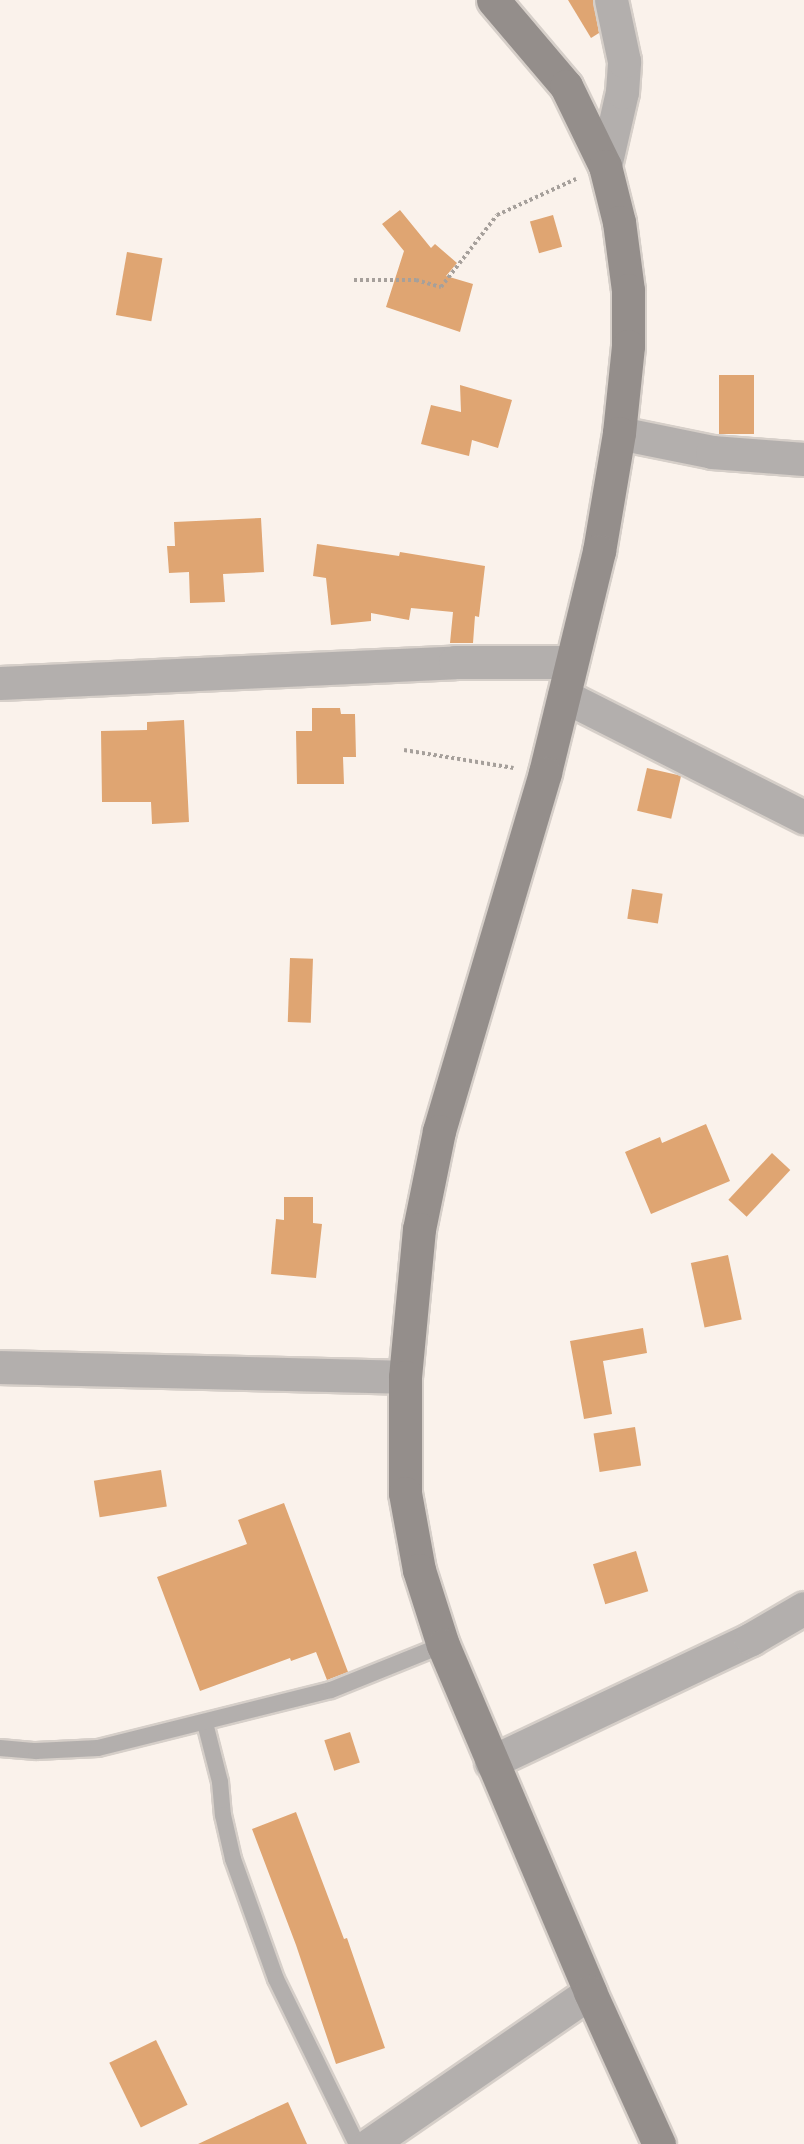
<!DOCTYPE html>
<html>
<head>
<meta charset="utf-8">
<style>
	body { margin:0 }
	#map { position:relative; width:804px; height:2144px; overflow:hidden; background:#faf2eb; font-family:Literata,serif }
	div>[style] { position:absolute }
	.building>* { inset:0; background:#dfa572; transform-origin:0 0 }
	.path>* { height:4px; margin-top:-2px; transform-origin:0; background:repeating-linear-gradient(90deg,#a6a09b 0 3px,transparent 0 6px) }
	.roads { filter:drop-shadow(2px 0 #d6cfc9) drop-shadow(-2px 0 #d6cfc9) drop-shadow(0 2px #d6cfc9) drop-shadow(0 -2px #d6cfc9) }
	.lane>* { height:16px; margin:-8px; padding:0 8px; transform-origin:8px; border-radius:8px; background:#b3afad }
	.street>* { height:33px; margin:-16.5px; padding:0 16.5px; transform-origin:16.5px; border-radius:16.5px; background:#b3afad }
	.secondary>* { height:33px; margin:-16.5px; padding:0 16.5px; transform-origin:16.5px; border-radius:16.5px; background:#948e8b }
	span { translate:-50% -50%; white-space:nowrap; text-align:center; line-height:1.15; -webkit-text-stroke:5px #fff; paint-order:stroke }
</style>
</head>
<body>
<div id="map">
	<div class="building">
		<i style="clip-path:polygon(568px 0,593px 0,599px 33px,591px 38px)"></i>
		<i style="clip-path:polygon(400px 210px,431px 248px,435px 244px,457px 263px,446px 276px,473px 284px,460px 332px,386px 307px,404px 251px,382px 224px)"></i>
		<i style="left:553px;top:215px;width:33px;height:24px;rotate:74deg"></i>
		<i style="left:127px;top:252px;width:36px;height:64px;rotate:10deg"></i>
		<i style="left:719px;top:375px;width:35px;height:59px"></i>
		<i style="clip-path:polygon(460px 385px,512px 400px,498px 448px,472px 440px,469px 456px,421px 444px,431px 405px,461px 412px)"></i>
		<i style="clip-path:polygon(261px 518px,264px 572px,223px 574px,225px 602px,190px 603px,189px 572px,169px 573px,167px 546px,175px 546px,174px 522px)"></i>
		<i style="clip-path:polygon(317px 544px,399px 556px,400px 552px,485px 566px,479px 617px,475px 616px,473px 643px,450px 643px,453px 612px,411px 608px,409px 620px,371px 613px,371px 621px,331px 625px,326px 578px,313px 576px)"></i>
		<i style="clip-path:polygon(312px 708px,340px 708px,341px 714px,355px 714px,356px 757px,343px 757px,344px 784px,297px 784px,296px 731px,312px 731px)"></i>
		<i style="clip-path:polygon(184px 720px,189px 822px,152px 824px,151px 802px,102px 802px,101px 731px,147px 730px,147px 722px)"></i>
		<i style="left:647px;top:768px;width:35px;height:44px;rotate:13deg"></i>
		<i style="left:632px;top:889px;width:31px;height:30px;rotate:9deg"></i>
		<i style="left:290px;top:958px;width:23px;height:64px;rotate:2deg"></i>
		<i style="clip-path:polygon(706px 1124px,730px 1181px,651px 1214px,625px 1152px,660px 1137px,662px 1143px)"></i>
		<i style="left:772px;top:1153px;width:25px;height:64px;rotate:43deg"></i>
		<i style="clip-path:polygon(284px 1197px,313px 1197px,313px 1223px,322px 1224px,316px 1278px,271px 1274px,276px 1219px,284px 1220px)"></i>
		<i style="left:728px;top:1255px;width:66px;height:38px;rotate:78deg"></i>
		<i style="clip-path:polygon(643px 1328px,647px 1353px,603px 1361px,612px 1414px,584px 1419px,570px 1341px)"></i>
		<i style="left:635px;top:1427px;width:39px;height:42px;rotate:81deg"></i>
		<i style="left:161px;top:1470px;width:37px;height:68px;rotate:81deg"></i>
		<i style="clip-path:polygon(284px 1503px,348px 1672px,327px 1680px,316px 1652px,291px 1661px,290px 1658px,200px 1691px,157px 1577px,247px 1544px,238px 1520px)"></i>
		<i style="left:636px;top:1551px;width:42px;height:45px;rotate:73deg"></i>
		<i style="left:350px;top:1732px;width:32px;height:27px;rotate:72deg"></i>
		<i style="clip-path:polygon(296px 1812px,344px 1939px,347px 1938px,385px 2048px,336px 2064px,296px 1945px,252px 1829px)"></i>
		<i style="left:156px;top:2040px;width:72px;height:52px;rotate:64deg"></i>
		<i style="clip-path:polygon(288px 2102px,307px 2144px,198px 2144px)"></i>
	</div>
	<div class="path">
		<i style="left:354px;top:280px;width:62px"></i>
		<i style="left:416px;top:280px;width:26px;rotate:16deg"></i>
		<i style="left:441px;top:287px;width:91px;rotate:-52.1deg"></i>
		<i style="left:497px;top:215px;width:87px;rotate:-24.5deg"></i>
		<i style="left:404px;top:750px;width:111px;rotate:9.3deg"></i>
	</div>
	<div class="roads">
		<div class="lane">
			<i style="left:205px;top:1723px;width:61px;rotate:75.7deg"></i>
			<i style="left:220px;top:1782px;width:33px;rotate:85deg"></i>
			<i style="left:223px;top:1815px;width:45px;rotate:77.2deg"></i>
			<i style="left:233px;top:1859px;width:127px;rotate:70.3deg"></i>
			<i style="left:276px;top:1979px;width:184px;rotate:63.9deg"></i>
			<i style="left:0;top:1748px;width:36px;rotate:5deg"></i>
			<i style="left:36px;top:1751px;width:62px;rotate:-2.8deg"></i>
			<i style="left:98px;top:1748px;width:240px;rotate:-14deg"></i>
			<i style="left:331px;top:1690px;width:121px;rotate:-21.9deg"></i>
		</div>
		<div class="street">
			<i style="left:605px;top:166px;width:76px;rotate:-77.1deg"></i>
			<i style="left:622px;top:92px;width:31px;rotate:-86deg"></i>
			<i style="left:624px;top:61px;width:62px;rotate:-102deg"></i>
			<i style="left:619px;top:433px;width:95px;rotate:11.5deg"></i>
			<i style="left:712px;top:452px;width:92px;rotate:4.4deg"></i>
			<i style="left:0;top:683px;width:455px;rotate:-2.6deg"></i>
			<i style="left:455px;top:662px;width:115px"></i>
			<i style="left:564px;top:696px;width:269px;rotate:26.8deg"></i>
			<i style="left:0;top:1367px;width:405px;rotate:1.4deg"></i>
			<i style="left:491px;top:1762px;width:288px;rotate:-25.3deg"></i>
			<i style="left:751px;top:1639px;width:61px;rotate:-30.3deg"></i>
			<i style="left:370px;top:2144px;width:267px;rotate:-34.6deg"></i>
		</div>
		<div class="secondary">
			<i style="left:493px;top:0;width:113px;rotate:49.7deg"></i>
			<i style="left:566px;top:86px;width:89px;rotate:64deg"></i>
			<i style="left:605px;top:166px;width:58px;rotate:76deg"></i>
			<i style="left:619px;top:222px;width:69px;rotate:82.5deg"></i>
			<i style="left:628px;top:290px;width:56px;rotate:90deg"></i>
			<i style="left:628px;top:346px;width:87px;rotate:95.9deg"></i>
			<i style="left:619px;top:433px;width:120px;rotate:99.6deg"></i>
			<i style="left:599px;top:551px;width:228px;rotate:103.7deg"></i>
			<i style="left:545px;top:773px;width:373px;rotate:106.5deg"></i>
			<i style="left:439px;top:1131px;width:100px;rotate:101.5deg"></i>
			<i style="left:419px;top:1229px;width:149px;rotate:95.4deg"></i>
			<i style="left:405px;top:1377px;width:116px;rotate:90deg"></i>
			<i style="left:405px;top:1493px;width:78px;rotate:79.7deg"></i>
			<i style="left:419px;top:1570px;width:79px;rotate:72.3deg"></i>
			<i style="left:443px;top:1645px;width:377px;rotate:67deg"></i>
			<i style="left:590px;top:1992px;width:167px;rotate:65.6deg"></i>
		</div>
	</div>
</div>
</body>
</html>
